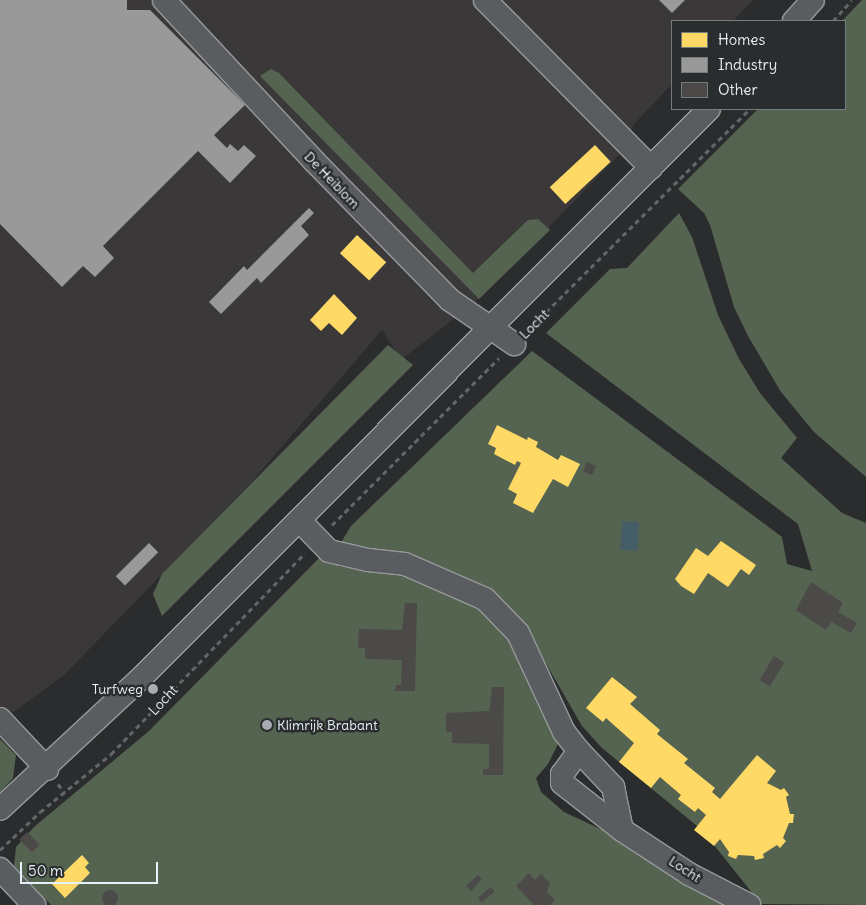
<!DOCTYPE html>
<html>
<head>
<meta charset="utf-8">
<style>
	body { margin:0 }
	#map { position:relative; width:866px; height:905px; overflow:hidden; background:#2b2c2d; font-family:Delius,sans-serif }
	div>[style] { position:absolute }
	.built>* { inset:0; background:#3b3839 }
	.green>* { inset:0; background:#556451 }
	.water>* { inset:0; background:#455d67; transform-origin:0 0 }
	.homes>* { inset:0; background:#ffd966; transform-origin:0 0 }
	.industry>* { inset:0; background:#999; transform-origin:0 0 }
	.building>* { inset:0; background:#4c4949; transform-origin:0 0 }
	.round { border-radius:50% }
	.path>* { height:3px; margin-top:-1.5px; transform-origin:0; background:repeating-linear-gradient(90deg,#636566 0 5px,transparent 0 9px) }
	.roads { filter:drop-shadow(1px 0 #96989a) drop-shadow(-1px 0 #96989a) drop-shadow(0 1px #96989a) drop-shadow(0 -1px #96989a) }
	.minor>* { height:22px; margin:-11px; padding:0 11px; transform-origin:11px; border-radius:11px; background:#5a5d60 }
	.dots>* { width:14px; height:14px; translate:-50% -50%; box-sizing:border-box; border:2px solid #2a2d2e; border-radius:50% }
	span { translate:-50% -50%; white-space:nowrap; text-align:center; line-height:1.15; -webkit-text-stroke:5px #2a2d2e; paint-order:stroke }
	.street-label { font-size:14px; color:#e8f1f8 }
	.poi-label { font-size:14px; color:#e8f1f8 }
	.right { translate:-100% -50%; text-align:right }
	.left { translate:0 -50%; text-align:left }
	.legend { position:absolute; left:671px; top:20px; width:175px; height:90px; box-sizing:border-box; background:#2a2d2e; border:1px solid #767b7f; margin:0; padding:6px 9px; list-style:none; font-size:15px; color:#e8f1f8 }
	.legend li { display:flex; align-items:center; gap:10px; height:25px }
	.legend b { width:25px; border:1px solid #767b7f }
	.scale { position:absolute; left:20px; top:862px; width:138px; height:22px; box-sizing:border-box; border:2px solid #e8f1f8; border-top:0; padding-left:6px; font-size:15px; line-height:18px; white-space:nowrap; color:#e8f1f8; -webkit-text-stroke:4px #2a2d2e; paint-order:stroke }
</style>
</head>
<body>
<div id="map">
	<div class="built">
		<i style="clip-path:polygon(0 0,753px 0,733px 21px,672px 21px,672px 84px,634px 124px,620px 154px,479px 299px,401px 360px,382px 330px,250px 484px,64px 675px,0 722px)"></i>
	</div>
	<div class="green">
		<i style="clip-path:polygon(862px 0,866px 0,866px 477px,814px 432px,781px 392px,748px 336px,734px 307px,710px 225px,704px 213px,678px 189px,758px 109px,845px 109px,845px 21px,842px 21px)"></i>
		<i style="clip-path:polygon(271px 69px,279px 73px,473px 273px,528px 220px,538px 219px,550px 230px,479px 299px,260px 76px)"></i>
		<i style="clip-path:polygon(679px 213px,692px 237px,718px 315px,739px 359px,760px 393px,797px 438px,781px 458px,842px 513px,866px 523px,866px 905px,761px 904px,702px 830px,602px 748px,582px 726px,537px 648px,517px 621px,339px 546px,351px 526px,532px 351px,782px 537px,787px 564px,812px 571px,798px 524px,546px 333px,610px 269px,627px 268px)"></i>
		<i style="clip-path:polygon(388px 345px,413px 365px,162px 616px,153px 594px,162px 574px)"></i>
		<i style="clip-path:polygon(325px 552px,339px 554px,340px 567px,401px 571px,477px 606px,515px 646px,559px 742px,548px 764px,536px 778px,541px 792px,564px 812px,624px 840px,737px 905px,51px 905px,14px 866px,16px 847px,34px 827px,149px 731px)"></i>
		<i style="clip-path:polygon(0 739px,16px 755px,13px 778px,0 792px)"></i>
	</div>
	<div class="water">
		<i style="left:622px;top:521px;width:17px;height:29px;rotate:3deg"></i>
	</div>
	<div class="homes">
		<i style="left:595px;top:145px;width:23px;height:62px;rotate:47deg"></i>
		<i style="left:357px;top:235px;width:40px;height:25px;rotate:43deg"></i>
		<i style="clip-path:polygon(334px 294px,357px 318px,342px 335px,329px 323px,321px 331px,310px 320px)"></i>
		<i style="clip-path:polygon(497px 425px,527px 440px,528px 437px,538px 442px,536px 447px,558px 460px,561px 455px,580px 464px,568px 487px,553px 479px,533px 513px,513px 503px,517px 494px,508px 489px,521px 463px,517px 461px,515px 465px,494px 454px,496px 448px,488px 444px)"></i>
		<i style="clip-path:polygon(721px 541px,756px 565px,749px 575px,741px 569px,728px 587px,708px 573px,694px 594px,681px 586px,675px 579px,696px 548px,708px 556px)"></i>
		<i style="clip-path:polygon(612px 677px,637px 697px,630px 704px,660px 730px,657px 734px,688px 759px,684px 763px,715px 788px,712px 792px,720px 799px,757px 755px,776px 771px,767px 783px,781px 790px,784px 788px,789px 795px,786px 797px,790px 814px,794px 814px,793px 823px,789px 823px,783px 838px,786px 841px,780px 848px,777px 845px,763px 854px,764px 858px,755px 860px,754px 856px,738px 855px,736px 859px,728px 856px,729px 852px,720px 839px,714px 846px,694px 830px,706px 815px,698px 808px,695px 812px,678px 799px,681px 795px,660px 777px,651px 788px,619px 762px,634px 743px,606px 718px,603px 722px,586px 708px)"></i>
		<i style="clip-path:polygon(82px 855px,89px 863px,85px 867px,90px 873px,65px 898px,52px 884px)"></i>
	</div>
	<div class="industry">
		<i style="clip-path:polygon(0 0,127px 0,127px 10px,150px 10px,245px 105px,214px 135px,227px 148px,230px 144px,238px 151px,244px 145px,256px 156px,230px 183px,198px 151px,103px 246px,114px 258px,95px 277px,83px 266px,62px 287px,0 224px)"></i>
		<i style="clip-path:polygon(659px 0,685px 0,672px 13px)"></i>
		<i style="clip-path:polygon(309px 208px,314px 213px,301px 226px,309px 235px,261px 283px,257px 278px,221px 314px,209px 302px,244px 266px,247px 270px)"></i>
		<i style="left:149px;top:543px;width:13px;height:47px;rotate:45deg"></i>
	</div>
	<div class="building">
		<i style="left:587px;top:462px;width:10px;height:10px;rotate:24deg"></i>
		<i style="clip-path:polygon(811px 582px,843px 603px,838px 612px,857px 623px,851px 633px,832px 622px,836px 615px,826px 630px,796px 610px)"></i>
		<i style="clip-path:polygon(405px 603px,417px 603px,415px 691px,395px 691px,396px 685px,401px 685px,402px 660px,365px 659px,365px 648px,358px 648px,359px 629px,402px 630px)"></i>
		<i style="left:774px;top:656px;width:12px;height:28px;rotate:31deg"></i>
		<i style="clip-path:polygon(492px 687px,504px 687px,503px 775px,483px 775px,483px 769px,489px 769px,489px 744px,452px 743px,452px 732px,446px 732px,446px 713px,489px 711px,489px 714px)"></i>
		<i style="left:27px;top:832px;width:18px;height:11px;rotate:45deg"></i>
		<i style="clip-path:polygon(529px 873px,535px 880px,541px 874px,550px 883px,547px 892px,555px 900px,550px 905px,534px 905px,516px 886px)"></i>
		<i style="clip-path:polygon(478px 875px,482px 879px,471px 891px,466px 886px)"></i>
		<i style="left:491px;top:887px;width:6px;height:17px;rotate:51deg"></i>
		<i class="round" style="left:102px;top:890px;width:16px;height:16px"></i>
	</div>
	<div class="path">
		<i style="left:833px;top:21px;width:28px;rotate:-48deg"></i>
		<i style="left:527px;top:331px;width:315px;rotate:-44.9deg"></i>
		<i style="left:332px;top:525px;width:236px;rotate:-45deg"></i>
		<i style="left:58px;top:784px;width:11px;rotate:52deg"></i>
		<i style="left:0;top:850px;width:55px;rotate:-43.5deg"></i>
		<i style="left:40px;top:812px;width:92px;rotate:-39.2deg"></i>
		<i style="left:111px;top:754px;width:279px;rotate:-46deg"></i>
	</div>
	<div class="roads">
		<div class="minor">
			<i style="left:164px;top:0;width:220px;rotate:47deg"></i>
			<i style="left:314px;top:161px;width:194px;rotate:45.6deg"></i>
			<i style="left:450px;top:300px;width:78px;rotate:34.5deg"></i>
			<i style="left:485px;top:0;width:236px;rotate:45.3deg"></i>
			<i style="left:794px;top:21px;width:28px;rotate:-48deg"></i>
			<i style="left:299px;top:520px;width:43px;rotate:45.9deg"></i>
			<i style="left:329px;top:551px;width:40px;rotate:13deg"></i>
			<i style="left:368px;top:560px;width:37px;rotate:6deg"></i>
			<i style="left:405px;top:564px;width:87px;rotate:23.6deg"></i>
			<i style="left:485px;top:599px;width:47px;rotate:45.9deg"></i>
			<i style="left:518px;top:633px;width:109px;rotate:65.1deg"></i>
			<i style="left:564px;top:732px;width:24px;rotate:52deg"></i>
			<i style="left:579px;top:751px;width:29px;rotate:126deg"></i>
			<i style="left:562px;top:774px;width:9px;rotate:90deg"></i>
			<i style="left:562px;top:783px;width:76px;rotate:38.1deg"></i>
			<i style="left:622px;top:830px;width:80px;rotate:33.3deg"></i>
			<i style="left:689px;top:874px;width:68px;rotate:27.3deg"></i>
			<i style="left:0;top:719px;width:69px;rotate:46.8deg"></i>
			<i style="left:579px;top:751px;width:50px;rotate:46.6deg"></i>
			<i style="left:613px;top:787px;width:44px;rotate:78.2deg"></i>
			<i style="left:0;top:809px;width:191px;rotate:-42.9deg"></i>
			<i style="left:140px;top:679px;width:805px;rotate:-45.05deg"></i>
			<i style="left:0;top:869px;width:50px;rotate:46.6deg"></i>
		</div>
	</div>
	<div class="dots">
		<i style="left:153px;top:689px;background:#a6acb1"></i>
		<i style="left:267px;top:725px;background:#a6acb1"></i>
	</div>
	<div class="street-label">
		<span style="left:332px;top:180px;rotate:46deg">De Heiblom</span>
		<span style="left:534px;top:324px;rotate:-45deg">Locht</span>
		<span style="left:163px;top:700px;rotate:-47deg">Locht</span>
		<span style="left:685px;top:869px;rotate:33deg">Locht</span>
	</div>
	<div class="poi-label">
		<span class="right" style="left:143px;top:689px">Turfweg</span>
		<span class="left" style="left:277px;top:725px">Klimrijk Brabant</span>
	</div>
	<ul class="legend">
	<li><b style="height:14px;background:#ffd966"></b>Homes</li>
	<li><b style="height:14px;background:#999"></b>Industry</li>
	<li><b style="height:14px;background:#4c4949"></b>Other</li>
	</ul>
	<div class="scale">50 m</div>
</div>
</body>
</html>
